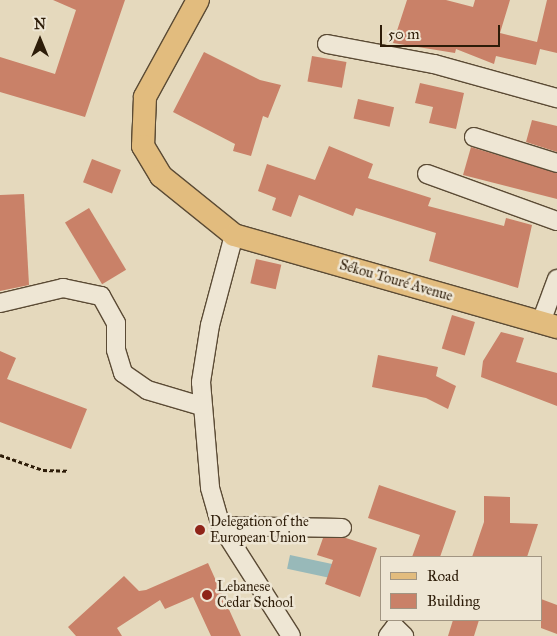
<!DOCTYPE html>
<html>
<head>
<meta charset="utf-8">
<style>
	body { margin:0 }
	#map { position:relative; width:557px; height:636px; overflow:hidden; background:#e5d9bd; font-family:"IM FELL Great Primer",serif }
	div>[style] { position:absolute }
	.water>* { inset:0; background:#98b9b9; transform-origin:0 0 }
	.building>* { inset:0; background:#c98168; transform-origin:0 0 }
	.path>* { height:3px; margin-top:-1.5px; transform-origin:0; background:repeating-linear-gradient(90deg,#2d1c08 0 4px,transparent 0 6.5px) }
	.roads { filter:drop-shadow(1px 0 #5b4b35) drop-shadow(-1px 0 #5b4b35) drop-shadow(0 1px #5b4b35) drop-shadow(0 -1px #5b4b35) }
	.minor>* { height:18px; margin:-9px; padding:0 9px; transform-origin:9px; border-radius:9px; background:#eee6d4 }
	.major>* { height:22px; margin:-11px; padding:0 11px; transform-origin:11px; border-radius:11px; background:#e2bc7e }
	.dots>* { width:14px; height:14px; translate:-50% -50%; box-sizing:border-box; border:2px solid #eee6d4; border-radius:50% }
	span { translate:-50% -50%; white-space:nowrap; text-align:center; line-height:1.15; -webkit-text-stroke:5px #eee6d4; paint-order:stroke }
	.street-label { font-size:14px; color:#2d1c08 }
	.poi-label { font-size:14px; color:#2d1c08 }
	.left { translate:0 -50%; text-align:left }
	.legend { position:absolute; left:380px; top:556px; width:162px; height:65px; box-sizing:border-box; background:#eee6d4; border:1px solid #a19582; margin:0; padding:6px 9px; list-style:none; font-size:15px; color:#2d1c08 }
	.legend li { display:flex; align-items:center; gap:10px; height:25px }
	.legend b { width:25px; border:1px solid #a19582 }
	.north { position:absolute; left:15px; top:15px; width:50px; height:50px; -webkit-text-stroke:4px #eee6d4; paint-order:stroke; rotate:0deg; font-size:14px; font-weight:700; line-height:20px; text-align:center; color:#2d1c08 }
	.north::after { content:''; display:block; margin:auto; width:18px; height:22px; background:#2d1c08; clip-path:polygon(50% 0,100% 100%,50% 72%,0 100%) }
	.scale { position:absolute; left:380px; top:25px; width:120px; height:22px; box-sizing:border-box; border:2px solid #2d1c08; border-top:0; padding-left:6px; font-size:15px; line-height:18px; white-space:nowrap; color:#2d1c08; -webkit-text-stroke:4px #eee6d4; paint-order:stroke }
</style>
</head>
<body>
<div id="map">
	<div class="water">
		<i style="left:290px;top:555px;width:49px;height:14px;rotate:12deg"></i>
	</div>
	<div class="building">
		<i style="clip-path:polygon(53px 0,125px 0,85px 117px,0 92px,0 57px,55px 74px,76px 10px)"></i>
		<i style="clip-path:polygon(407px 0,446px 0,473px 7px,475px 0,510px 0,500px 33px,537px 42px,547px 0,557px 0,557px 53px,540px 49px,536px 65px,496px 56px,494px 64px,456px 49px,455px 53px,393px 43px)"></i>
		<i style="clip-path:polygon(204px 52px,260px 80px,281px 85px,268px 118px,263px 116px,251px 156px,233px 151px,235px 144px,173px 112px)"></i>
		<i style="left:312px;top:56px;width:35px;height:26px;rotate:10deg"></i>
		<i style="clip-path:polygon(420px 83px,464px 93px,456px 129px,429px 123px,433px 107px,415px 103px)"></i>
		<i style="left:358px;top:99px;width:37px;height:20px;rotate:13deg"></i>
		<i style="clip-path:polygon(532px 120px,557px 126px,557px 152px,526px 142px)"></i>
		<i style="clip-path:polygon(329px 146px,373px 164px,368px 178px,431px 198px,428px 206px,504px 226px,506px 218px,532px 225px,518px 288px,429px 261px,436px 233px,356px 208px,353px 216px,299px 195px,291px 217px,272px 210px,276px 198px,258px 191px,267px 164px,315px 180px)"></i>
		<i style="clip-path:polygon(471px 147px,557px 173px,557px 199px,463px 175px)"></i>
		<i style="left:92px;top:159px;width:31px;height:25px;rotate:21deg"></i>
		<i style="clip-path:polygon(24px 194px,29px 285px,0 291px,0 195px)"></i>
		<i style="left:89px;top:208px;width:72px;height:28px;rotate:59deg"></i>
		<i style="left:256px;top:259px;width:26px;height:25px;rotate:13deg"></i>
		<i style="left:452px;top:315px;width:24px;height:35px;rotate:17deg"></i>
		<i style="clip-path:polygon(501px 332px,524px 338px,516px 362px,557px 373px,557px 406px,481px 377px,483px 361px)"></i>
		<i style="clip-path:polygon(0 351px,16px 358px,7px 379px,87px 409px,71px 449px,0 422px)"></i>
		<i style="clip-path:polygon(378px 355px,438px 367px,436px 376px,456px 386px,448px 409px,426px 398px,372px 387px)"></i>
		<i style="clip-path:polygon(379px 485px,456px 511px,440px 557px,412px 557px,420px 535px,368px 518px)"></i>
		<i style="clip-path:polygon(484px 496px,510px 497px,510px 523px,538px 524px,527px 557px,472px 557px,484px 522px)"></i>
		<i style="clip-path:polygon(323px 538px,346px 538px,377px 548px,360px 597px,325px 584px,333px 560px,317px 555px)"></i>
		<i style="clip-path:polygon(208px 563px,241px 636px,211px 636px,193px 597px,165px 609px,160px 600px,117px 628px,122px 636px,76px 636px,68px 627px,124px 576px,139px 591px,146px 590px)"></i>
		<i style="clip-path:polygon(541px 599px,557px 605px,557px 634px,541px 628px)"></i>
		<i style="clip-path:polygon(453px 620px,479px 620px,474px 636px,448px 636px)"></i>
	</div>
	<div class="path">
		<i style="left:0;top:455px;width:46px;rotate:19.2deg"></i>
		<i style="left:43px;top:470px;width:24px;rotate:2deg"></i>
	</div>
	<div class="roads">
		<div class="minor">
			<i style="left:327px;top:44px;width:109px;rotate:10.6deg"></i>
			<i style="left:434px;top:64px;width:128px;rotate:15.5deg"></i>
			<i style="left:474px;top:137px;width:87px;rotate:17.4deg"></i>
			<i style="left:427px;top:174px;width:138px;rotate:19.9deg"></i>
			<i style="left:234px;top:235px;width:93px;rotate:104.9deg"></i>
			<i style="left:210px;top:325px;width:58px;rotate:99deg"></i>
			<i style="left:201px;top:382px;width:106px;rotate:85.1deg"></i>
			<i style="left:210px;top:488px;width:40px;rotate:74deg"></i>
			<i style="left:221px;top:526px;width:130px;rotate:57.5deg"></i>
			<i style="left:0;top:303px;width:65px;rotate:-13.4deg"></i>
			<i style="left:63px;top:288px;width:39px;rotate:12deg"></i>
			<i style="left:101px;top:296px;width:31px;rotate:61deg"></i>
			<i style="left:116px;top:323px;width:27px;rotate:90deg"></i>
			<i style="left:116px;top:350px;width:24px;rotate:73deg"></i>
			<i style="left:123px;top:373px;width:29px;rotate:35deg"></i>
			<i style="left:147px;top:390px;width:56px;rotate:16.5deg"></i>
			<i style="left:541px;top:322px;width:46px;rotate:-69.6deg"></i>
			<i style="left:221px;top:526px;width:121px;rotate:0.9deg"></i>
			<i style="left:388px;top:636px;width:11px;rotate:-52deg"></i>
			<i style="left:395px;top:627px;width:13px;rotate:45deg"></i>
		</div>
		<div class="major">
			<i style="left:198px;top:0;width:111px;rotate:118.7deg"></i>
			<i style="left:145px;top:97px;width:49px;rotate:92.3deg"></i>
			<i style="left:143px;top:146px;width:35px;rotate:59deg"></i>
			<i style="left:161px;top:176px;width:94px;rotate:38.9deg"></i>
			<i style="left:234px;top:235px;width:336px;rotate:15.9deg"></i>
		</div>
	</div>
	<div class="dots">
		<i style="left:200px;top:530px;background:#8f2418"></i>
		<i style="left:207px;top:595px;background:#8f2418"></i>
	</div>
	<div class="street-label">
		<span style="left:396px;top:281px;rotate:16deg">Sékou Touré Avenue</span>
	</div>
	<div class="poi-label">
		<span class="left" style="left:210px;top:530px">Delegation of the<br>European Union</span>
		<span class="left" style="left:217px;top:595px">Lebanese<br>Cedar School</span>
	</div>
	<ul class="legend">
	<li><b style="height:6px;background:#e2bc7e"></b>Road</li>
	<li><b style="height:14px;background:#c98168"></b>Building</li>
	</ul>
	<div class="north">N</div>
	<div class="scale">50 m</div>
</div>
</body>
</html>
